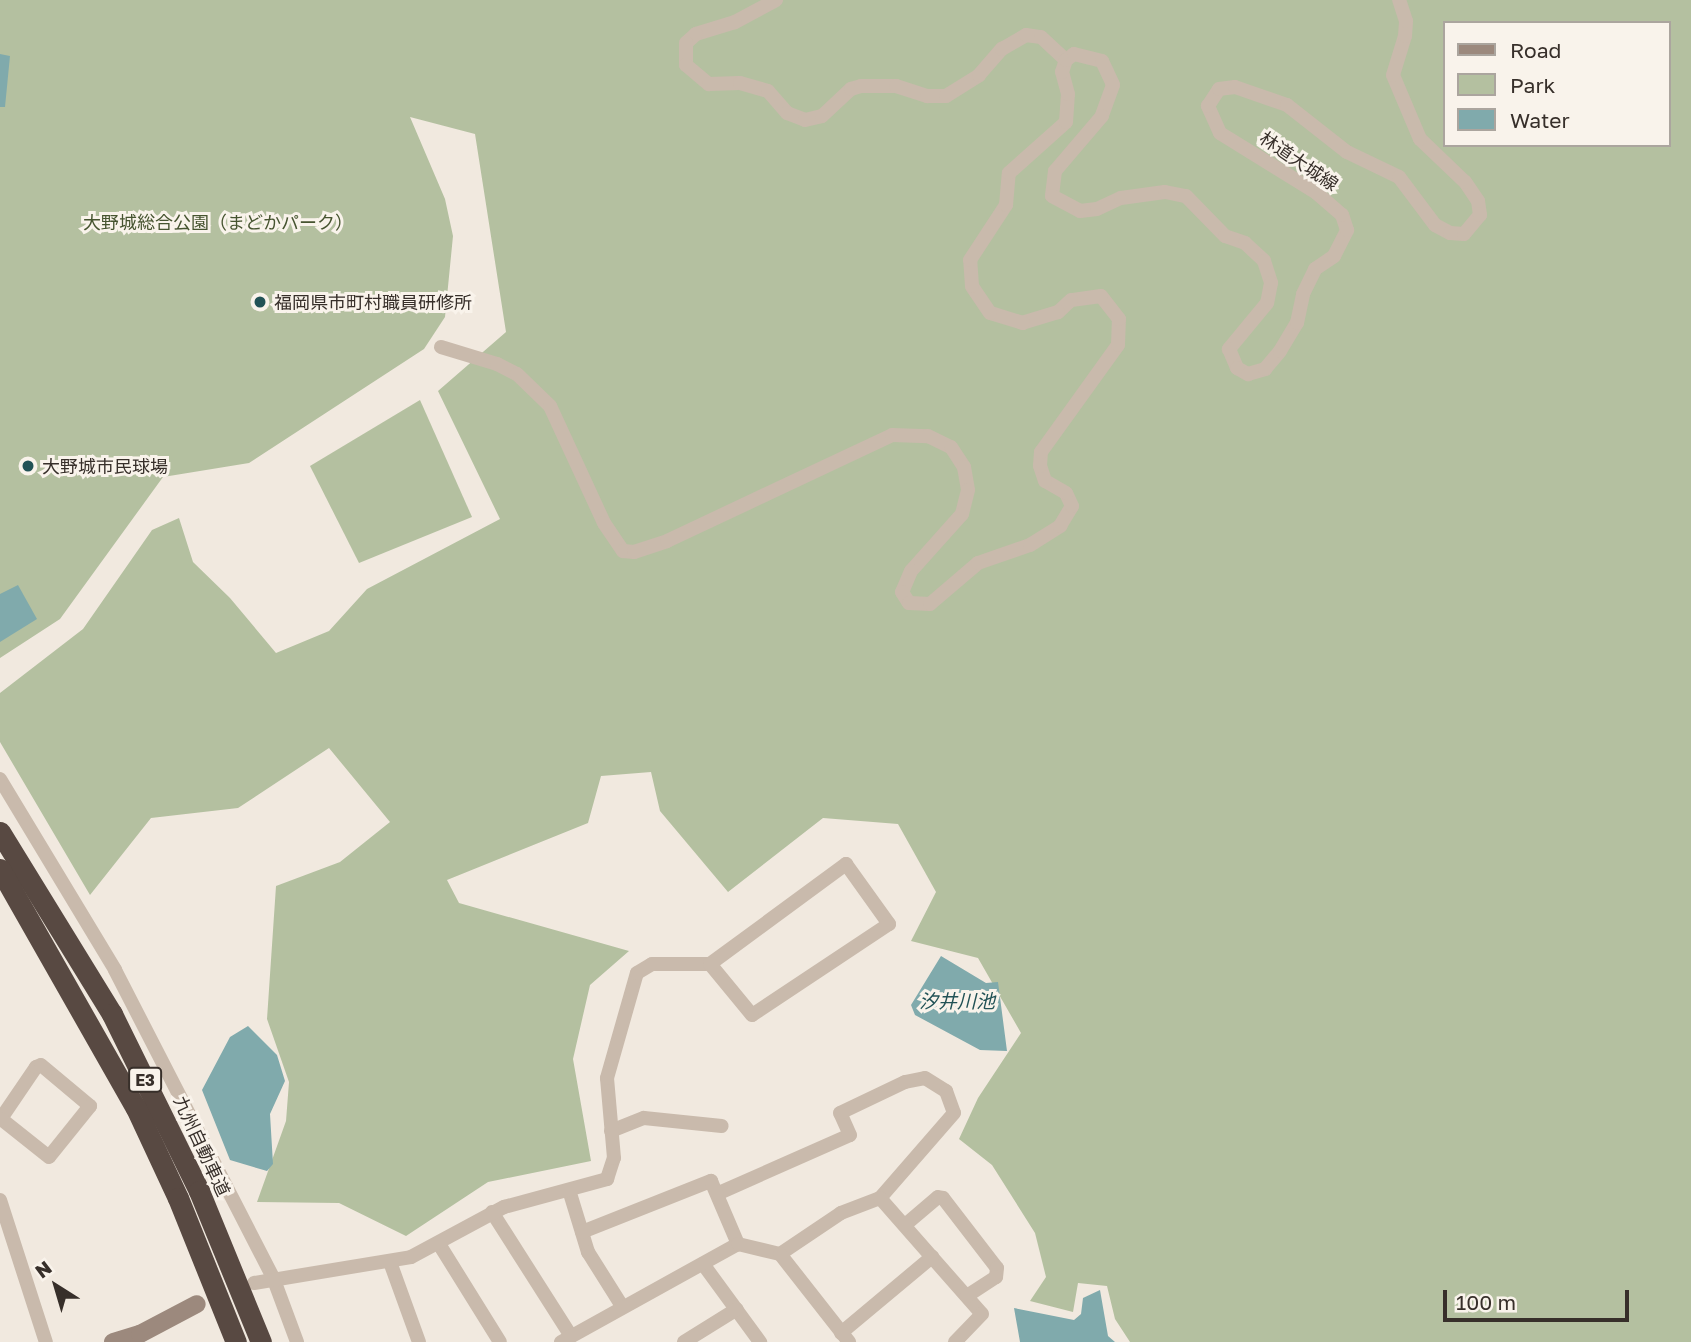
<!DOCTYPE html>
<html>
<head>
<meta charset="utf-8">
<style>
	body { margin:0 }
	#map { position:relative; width:1691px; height:1342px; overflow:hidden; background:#f1e9df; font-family:"Golos Text","Noto Sans JP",sans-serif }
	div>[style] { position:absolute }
	.green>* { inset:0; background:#b4c0a0 }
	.water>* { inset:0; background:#80aaac }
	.street>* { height:14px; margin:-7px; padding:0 7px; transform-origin:7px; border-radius:7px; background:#c9baac }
	.secondary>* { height:18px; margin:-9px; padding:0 9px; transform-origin:9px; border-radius:9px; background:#9c897d }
	.highway>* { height:21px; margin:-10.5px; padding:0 10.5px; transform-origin:10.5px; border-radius:10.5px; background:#584942 }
	.dots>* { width:19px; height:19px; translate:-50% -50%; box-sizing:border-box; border:4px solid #f9f3eb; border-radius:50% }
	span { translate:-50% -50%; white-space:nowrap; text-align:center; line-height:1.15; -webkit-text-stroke:6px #f9f3eb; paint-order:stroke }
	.shield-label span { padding:2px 5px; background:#f9f3eb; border:2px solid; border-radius:5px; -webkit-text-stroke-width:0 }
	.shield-label { font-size:16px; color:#372f2a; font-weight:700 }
	.street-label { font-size:18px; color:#372f2a }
	.park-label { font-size:18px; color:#465430 }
	.poi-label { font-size:18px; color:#372f2a }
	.left { translate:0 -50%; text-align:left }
	.water-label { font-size:19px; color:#225256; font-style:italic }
	.legend { position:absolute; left:1443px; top:21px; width:228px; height:126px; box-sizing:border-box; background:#f9f3eb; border:2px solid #aba59e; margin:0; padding:9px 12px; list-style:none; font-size:21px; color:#372f2a }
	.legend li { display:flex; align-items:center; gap:14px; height:35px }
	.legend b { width:35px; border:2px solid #aba59e }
	.north { position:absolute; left:21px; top:1251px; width:70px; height:70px; -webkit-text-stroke:5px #f9f3eb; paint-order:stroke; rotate:323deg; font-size:19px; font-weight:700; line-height:28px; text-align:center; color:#372f2a }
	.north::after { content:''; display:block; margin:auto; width:24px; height:32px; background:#372f2a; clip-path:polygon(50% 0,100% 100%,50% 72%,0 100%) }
	.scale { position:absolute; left:1443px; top:1290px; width:186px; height:32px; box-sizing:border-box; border:4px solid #372f2a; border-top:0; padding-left:9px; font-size:21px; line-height:24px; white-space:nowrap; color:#372f2a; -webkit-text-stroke:5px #f9f3eb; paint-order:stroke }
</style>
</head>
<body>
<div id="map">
	<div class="green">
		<i style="clip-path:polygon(evenodd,0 0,1691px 0,1691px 1342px,1130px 1342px,1115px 1319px,1107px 1286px,1078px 1283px,1073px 1312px,1030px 1301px,1046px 1277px,1035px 1233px,992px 1165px,959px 1139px,978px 1098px,1021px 1033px,978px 958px,911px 941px,936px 892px,898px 824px,823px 818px,728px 892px,660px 811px,651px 772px,601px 776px,588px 823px,447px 880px,459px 903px,629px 951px,590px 985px,573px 1059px,591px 1161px,488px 1182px,406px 1236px,339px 1203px,257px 1202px,286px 1121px,289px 1082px,267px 1019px,276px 886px,340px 862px,390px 822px,329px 748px,238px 808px,151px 818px,90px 895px,0 742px,0 693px,83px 629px,152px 530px,179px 518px,193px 562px,230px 598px,276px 653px,329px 631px,367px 589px,500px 519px,438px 391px,506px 332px,475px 134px,410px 117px,445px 199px,453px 236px,445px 317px,424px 349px,249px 463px,163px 477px,60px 619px,0 658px,0 0,1444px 23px,1668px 23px,1668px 145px,1444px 145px,1444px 23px)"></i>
		<i style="clip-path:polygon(420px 400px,472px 517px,359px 563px,310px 466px)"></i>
	</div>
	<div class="water">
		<i style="clip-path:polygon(0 54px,10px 56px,5px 107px,0 107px)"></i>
		<i style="clip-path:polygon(18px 585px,37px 619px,0 642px,0 594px)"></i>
		<i style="clip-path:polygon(941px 956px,986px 983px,998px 982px,1007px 1051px,980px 1050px,915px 1015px,911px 1005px)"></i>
		<i style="clip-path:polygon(248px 1026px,277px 1055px,285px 1081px,270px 1114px,273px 1164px,267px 1171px,230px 1160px,202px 1090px,230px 1037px)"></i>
		<i style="clip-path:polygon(1100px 1290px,1108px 1336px,1115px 1342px,1020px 1342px,1014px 1308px,1074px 1320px,1081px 1314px,1083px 1298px)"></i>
	</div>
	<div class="street">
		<i style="left:776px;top:0;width:47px;rotate:151.8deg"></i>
		<i style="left:735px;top:22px;width:41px;rotate:162.9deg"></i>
		<i style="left:696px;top:34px;width:13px;rotate:138deg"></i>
		<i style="left:686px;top:43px;width:22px;rotate:90deg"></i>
		<i style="left:686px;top:65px;width:30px;rotate:40deg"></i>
		<i style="left:709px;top:84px;width:31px;rotate:-2deg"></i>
		<i style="left:740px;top:83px;width:29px;rotate:16deg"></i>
		<i style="left:768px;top:91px;width:29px;rotate:49deg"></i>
		<i style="left:787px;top:113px;width:19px;rotate:21deg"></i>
		<i style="left:805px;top:120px;width:17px;rotate:-13deg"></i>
		<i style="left:822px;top:116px;width:40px;rotate:-43deg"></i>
		<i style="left:851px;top:89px;width:10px;rotate:-17deg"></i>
		<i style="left:861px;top:86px;width:35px"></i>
		<i style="left:896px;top:86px;width:33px;rotate:18deg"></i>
		<i style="left:927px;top:96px;width:19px"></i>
		<i style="left:946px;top:96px;width:39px;rotate:-32deg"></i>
		<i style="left:979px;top:75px;width:35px;rotate:-49deg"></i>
		<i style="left:1002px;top:49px;width:28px;rotate:-30deg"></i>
		<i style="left:1026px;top:35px;width:15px;rotate:8deg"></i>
		<i style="left:1041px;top:37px;width:34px;rotate:43deg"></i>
		<i style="left:441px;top:347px;width:59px;rotate:16.9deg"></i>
		<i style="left:497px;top:364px;width:22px;rotate:27deg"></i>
		<i style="left:517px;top:374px;width:46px;rotate:44.1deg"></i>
		<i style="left:550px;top:406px;width:129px;rotate:65.2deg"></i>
		<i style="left:604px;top:523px;width:34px;rotate:56deg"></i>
		<i style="left:623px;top:551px;width:11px;rotate:5deg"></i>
		<i style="left:634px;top:552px;width:35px;rotate:-18deg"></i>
		<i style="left:667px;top:541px;width:249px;rotate:-25.2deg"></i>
		<i style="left:892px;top:435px;width:36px;rotate:2deg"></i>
		<i style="left:928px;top:436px;width:25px;rotate:26deg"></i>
		<i style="left:951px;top:447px;width:24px;rotate:57deg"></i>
		<i style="left:964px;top:467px;width:23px;rotate:80deg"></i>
		<i style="left:968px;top:490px;width:25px;rotate:104deg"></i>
		<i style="left:962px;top:514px;width:76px;rotate:131.8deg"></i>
		<i style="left:911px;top:571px;width:23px;rotate:113deg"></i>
		<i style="left:902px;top:592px;width:13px;rotate:58deg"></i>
		<i style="left:909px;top:603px;width:21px;rotate:3deg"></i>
		<i style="left:930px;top:604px;width:63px;rotate:-40.5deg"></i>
		<i style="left:978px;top:563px;width:55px;rotate:-19.1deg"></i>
		<i style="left:1030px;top:545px;width:36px;rotate:-32deg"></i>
		<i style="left:1060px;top:526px;width:23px;rotate:-59deg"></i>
		<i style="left:1072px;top:506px;width:14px;rotate:-115deg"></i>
		<i style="left:1066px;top:493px;width:24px;rotate:-150deg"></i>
		<i style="left:1045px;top:481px;width:16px;rotate:-108deg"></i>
		<i style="left:1040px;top:466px;width:14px;rotate:-86deg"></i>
		<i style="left:1041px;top:452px;width:132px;rotate:-54.3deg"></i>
		<i style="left:1118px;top:345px;width:26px;rotate:-88deg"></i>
		<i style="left:1119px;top:319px;width:29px;rotate:-128deg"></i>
		<i style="left:1101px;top:296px;width:30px;rotate:172deg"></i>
		<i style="left:1071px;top:300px;width:18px;rotate:137deg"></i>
		<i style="left:1058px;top:312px;width:37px;rotate:163deg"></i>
		<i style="left:1023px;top:323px;width:34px;rotate:-163deg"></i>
		<i style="left:990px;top:313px;width:32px;rotate:-124deg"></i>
		<i style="left:972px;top:286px;width:26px;rotate:-94deg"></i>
		<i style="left:970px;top:260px;width:66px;rotate:-56.8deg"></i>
		<i style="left:1006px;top:205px;width:32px;rotate:-85deg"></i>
		<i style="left:1009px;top:173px;width:76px;rotate:-41.8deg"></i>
		<i style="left:1066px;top:122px;width:28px;rotate:-86deg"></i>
		<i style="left:1068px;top:94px;width:23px;rotate:-105deg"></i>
		<i style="left:1062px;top:72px;width:13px;rotate:-72deg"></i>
		<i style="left:1066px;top:60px;width:10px;rotate:-37deg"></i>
		<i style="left:1074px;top:54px;width:29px;rotate:14deg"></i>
		<i style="left:1102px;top:61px;width:26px;rotate:65deg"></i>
		<i style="left:1113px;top:85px;width:33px;rotate:110deg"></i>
		<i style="left:1102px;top:116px;width:72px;rotate:130.5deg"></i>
		<i style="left:1055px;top:171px;width:25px;rotate:97deg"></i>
		<i style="left:1052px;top:196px;width:32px;rotate:28deg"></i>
		<i style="left:1080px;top:211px;width:17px;rotate:-7deg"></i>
		<i style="left:1097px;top:209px;width:26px;rotate:-25deg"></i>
		<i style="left:1121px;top:198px;width:44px;rotate:-7.8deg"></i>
		<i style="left:1165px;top:192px;width:21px;rotate:11deg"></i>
		<i style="left:1186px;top:196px;width:56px;rotate:45.7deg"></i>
		<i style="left:1225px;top:236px;width:21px;rotate:19deg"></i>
		<i style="left:1245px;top:243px;width:26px;rotate:43deg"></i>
		<i style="left:1264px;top:261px;width:23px;rotate:72deg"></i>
		<i style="left:1271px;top:283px;width:20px;rotate:101deg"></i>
		<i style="left:1267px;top:303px;width:60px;rotate:129.6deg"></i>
		<i style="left:1229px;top:349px;width:21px;rotate:67deg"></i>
		<i style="left:1237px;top:368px;width:13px;rotate:29deg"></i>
		<i style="left:1248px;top:374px;width:18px;rotate:-16deg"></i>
		<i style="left:1265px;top:369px;width:23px;rotate:-50deg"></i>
		<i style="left:1280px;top:351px;width:33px;rotate:-59deg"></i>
		<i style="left:1297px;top:323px;width:30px;rotate:-78deg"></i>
		<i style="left:1303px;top:294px;width:28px;rotate:-64deg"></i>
		<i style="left:1315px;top:269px;width:23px;rotate:-34deg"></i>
		<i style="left:1334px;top:256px;width:29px;rotate:-63deg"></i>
		<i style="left:1347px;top:230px;width:16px;rotate:-108deg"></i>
		<i style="left:1342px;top:215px;width:33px;rotate:-139deg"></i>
		<i style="left:1317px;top:193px;width:114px;rotate:-148.3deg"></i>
		<i style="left:1220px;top:133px;width:30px;rotate:-114deg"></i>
		<i style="left:1208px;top:106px;width:20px;rotate:-57deg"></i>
		<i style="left:1219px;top:89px;width:16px;rotate:-7deg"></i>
		<i style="left:1235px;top:87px;width:55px;rotate:19.1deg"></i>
		<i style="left:1287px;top:105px;width:76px;rotate:38.1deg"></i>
		<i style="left:1347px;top:152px;width:58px;rotate:25.7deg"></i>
		<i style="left:1399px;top:177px;width:60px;rotate:53.1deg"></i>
		<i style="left:1435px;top:225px;width:17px;rotate:28deg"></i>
		<i style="left:1450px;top:233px;width:14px;rotate:4deg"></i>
		<i style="left:1464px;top:234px;width:25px;rotate:-50deg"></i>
		<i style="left:1480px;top:215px;width:14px;rotate:-98deg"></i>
		<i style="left:1478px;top:201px;width:23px;rotate:-124deg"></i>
		<i style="left:1465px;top:182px;width:62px;rotate:-136.3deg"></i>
		<i style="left:1420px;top:139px;width:69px;rotate:-112.9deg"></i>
		<i style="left:1393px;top:75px;width:41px;rotate:-72.9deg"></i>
		<i style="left:1405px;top:36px;width:15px;rotate:-86deg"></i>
		<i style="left:1406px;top:21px;width:22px;rotate:-108deg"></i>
		<i style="left:0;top:779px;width:223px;rotate:58.9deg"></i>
		<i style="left:115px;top:970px;width:348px;rotate:62.8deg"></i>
		<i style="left:274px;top:1280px;width:66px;rotate:69.6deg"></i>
		<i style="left:0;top:1120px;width:64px;rotate:-55.8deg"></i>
		<i style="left:36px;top:1067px;width:5px;rotate:-22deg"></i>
		<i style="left:41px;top:1065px;width:64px;rotate:39.9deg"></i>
		<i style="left:90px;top:1106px;width:65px;rotate:128.8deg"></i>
		<i style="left:49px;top:1157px;width:61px;rotate:-141.6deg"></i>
		<i style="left:611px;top:1131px;width:35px;rotate:-22deg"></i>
		<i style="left:644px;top:1118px;width:78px;rotate:5.9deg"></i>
		<i style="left:569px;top:1190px;width:65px;rotate:73deg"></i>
		<i style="left:588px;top:1252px;width:64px;rotate:57.8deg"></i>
		<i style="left:719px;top:1193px;width:143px;rotate:-23.9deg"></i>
		<i style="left:850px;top:1135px;width:24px;rotate:-114deg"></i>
		<i style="left:840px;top:1113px;width:72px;rotate:-25.5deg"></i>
		<i style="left:905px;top:1082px;width:20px;rotate:-11deg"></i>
		<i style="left:925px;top:1078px;width:25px;rotate:32deg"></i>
		<i style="left:946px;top:1091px;width:23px;rotate:70deg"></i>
		<i style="left:954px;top:1113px;width:113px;rotate:131deg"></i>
		<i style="left:880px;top:1198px;width:42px;rotate:159deg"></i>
		<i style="left:841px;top:1213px;width:73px;rotate:146.1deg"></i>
		<i style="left:880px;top:1198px;width:154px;rotate:48.7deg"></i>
		<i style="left:982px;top:1314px;width:39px;rotate:134deg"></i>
		<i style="left:0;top:1200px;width:149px;rotate:72.1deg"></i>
		<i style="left:492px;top:1212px;width:147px;rotate:57.5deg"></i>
		<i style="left:905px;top:1225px;width:43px;rotate:-40.3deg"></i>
		<i style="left:938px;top:1197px;width:5px;rotate:11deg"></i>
		<i style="left:943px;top:1198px;width:88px;rotate:52.4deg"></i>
		<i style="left:997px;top:1268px;width:9px;rotate:96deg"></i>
		<i style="left:996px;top:1277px;width:35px;rotate:147deg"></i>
		<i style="left:582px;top:1232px;width:139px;rotate:-21.6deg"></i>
		<i style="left:711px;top:1181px;width:69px;rotate:66.8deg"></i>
		<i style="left:439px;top:1244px;width:115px;rotate:58.1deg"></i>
		<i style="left:390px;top:1262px;width:85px;rotate:70.1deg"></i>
		<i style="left:703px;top:1264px;width:97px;rotate:53.8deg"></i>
		<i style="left:254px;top:1283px;width:159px;rotate:-9.4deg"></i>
		<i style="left:411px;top:1257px;width:106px;rotate:-28.3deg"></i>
		<i style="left:504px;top:1207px;width:107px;rotate:-15.2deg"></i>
		<i style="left:607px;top:1179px;width:22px;rotate:-72deg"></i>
		<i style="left:614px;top:1158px;width:80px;rotate:-95deg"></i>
		<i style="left:607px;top:1078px;width:109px;rotate:-74.1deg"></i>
		<i style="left:637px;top:973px;width:17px;rotate:-31deg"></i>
		<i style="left:652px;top:964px;width:58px"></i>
		<i style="left:710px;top:964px;width:169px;rotate:-36.3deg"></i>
		<i style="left:846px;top:864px;width:74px;rotate:54.4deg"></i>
		<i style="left:889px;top:924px;width:164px;rotate:146.4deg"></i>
		<i style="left:752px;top:1015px;width:66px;rotate:-129.5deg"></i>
		<i style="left:841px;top:1333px;width:119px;rotate:-39.9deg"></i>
		<i style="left:561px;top:1342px;width:202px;rotate:-29deg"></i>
		<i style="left:738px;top:1244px;width:43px;rotate:13.4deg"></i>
		<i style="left:780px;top:1254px;width:112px;rotate:51.9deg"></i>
		<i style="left:684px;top:1342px;width:62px;rotate:-31.9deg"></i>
	</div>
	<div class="secondary">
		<i style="left:113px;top:1342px;width:28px;rotate:-17deg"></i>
		<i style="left:140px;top:1334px;width:64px;rotate:-27.8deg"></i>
	</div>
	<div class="highway">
		<i style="left:0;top:832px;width:214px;rotate:58.4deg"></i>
		<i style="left:112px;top:1014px;width:197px;rotate:63.8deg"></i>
		<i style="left:199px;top:1191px;width:163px;rotate:67.7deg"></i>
		<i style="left:0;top:869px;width:275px;rotate:60.4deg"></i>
		<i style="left:136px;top:1108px;width:99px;rotate:65deg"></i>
		<i style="left:178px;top:1198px;width:155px;rotate:68.1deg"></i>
	</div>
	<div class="dots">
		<i style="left:260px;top:302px;background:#225256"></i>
		<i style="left:28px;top:466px;background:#225256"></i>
	</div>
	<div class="shield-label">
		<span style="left:145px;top:1080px">E3</span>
	</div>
	<div class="street-label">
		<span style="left:1299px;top:161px;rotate:34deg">林道大城線</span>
		<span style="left:202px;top:1146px;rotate:65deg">九州自動車道</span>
	</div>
	<div class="park-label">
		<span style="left:218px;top:222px">大野城総合公園（まどかパーク）</span>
	</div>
	<div class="poi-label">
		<span class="left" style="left:274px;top:302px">福岡県市町村職員研修所</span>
		<span class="left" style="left:42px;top:466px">大野城市民球場</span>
	</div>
	<div class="water-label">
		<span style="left:957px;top:1001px">汐井川池</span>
	</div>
	<ul class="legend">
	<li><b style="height:9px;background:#9c897d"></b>Road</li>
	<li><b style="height:19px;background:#b4c0a0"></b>Park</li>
	<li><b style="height:19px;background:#80aaac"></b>Water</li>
	</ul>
	<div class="north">N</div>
	<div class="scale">100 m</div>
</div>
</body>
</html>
